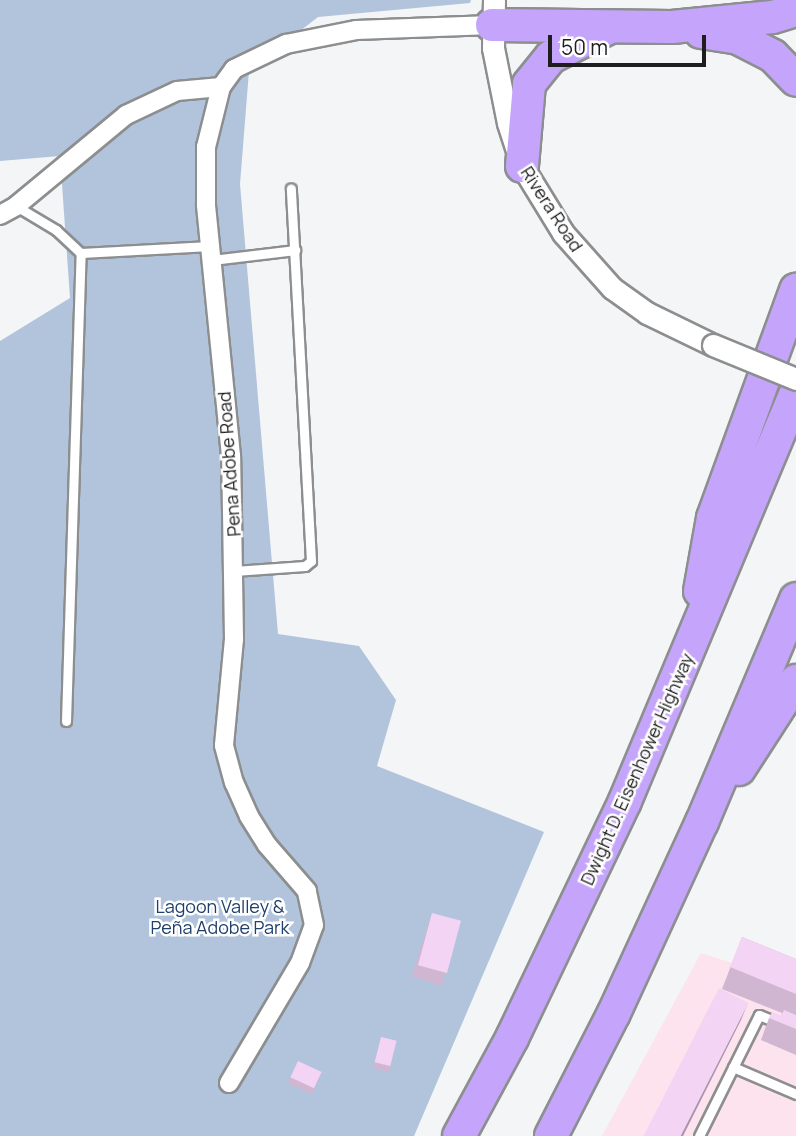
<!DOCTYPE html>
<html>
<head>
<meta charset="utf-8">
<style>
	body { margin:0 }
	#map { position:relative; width:796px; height:1136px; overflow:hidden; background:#f3f5f7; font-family:Manrope,sans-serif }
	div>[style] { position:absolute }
	.commercial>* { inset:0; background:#fce3ee }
	.green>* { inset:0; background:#b2c4dc }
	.roads { filter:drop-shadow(2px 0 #8c8e8f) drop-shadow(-2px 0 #8c8e8f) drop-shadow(0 2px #8c8e8f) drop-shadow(0 -2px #8c8e8f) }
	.service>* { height:9px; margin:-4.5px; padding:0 4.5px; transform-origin:4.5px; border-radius:4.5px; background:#fff }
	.minor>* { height:18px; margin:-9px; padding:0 9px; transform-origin:9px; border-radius:9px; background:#fff }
	.tertiary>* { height:21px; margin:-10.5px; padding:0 10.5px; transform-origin:10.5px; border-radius:10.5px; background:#fff }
	.motorway>* { height:32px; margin:-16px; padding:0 16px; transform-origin:16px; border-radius:16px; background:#c5a5fb }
	.bridges { filter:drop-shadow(2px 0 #8c8e8f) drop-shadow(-2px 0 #8c8e8f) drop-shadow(0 2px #8c8e8f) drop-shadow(0 -2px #8c8e8f) }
	.tertiary-bridge>* { height:21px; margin:-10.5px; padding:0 10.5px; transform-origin:10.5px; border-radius:10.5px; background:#fff }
	.wall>* { inset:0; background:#d1b6d2; transform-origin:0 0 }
	.shaded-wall>* { inset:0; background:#aa94ab }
	.building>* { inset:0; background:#f3d4f4; transform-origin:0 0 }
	span { translate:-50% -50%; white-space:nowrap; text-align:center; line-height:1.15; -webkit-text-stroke:5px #fff; paint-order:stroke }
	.street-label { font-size:18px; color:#1e1e1f }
	.park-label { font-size:18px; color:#20406c }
	.scale { position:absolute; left:548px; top:35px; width:158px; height:32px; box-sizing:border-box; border:4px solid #1e1e1f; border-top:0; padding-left:9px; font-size:21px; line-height:24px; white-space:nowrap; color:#1e1e1f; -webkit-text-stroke:5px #fff; paint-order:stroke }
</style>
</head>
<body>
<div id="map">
	<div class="commercial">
		<i style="clip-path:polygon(701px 953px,796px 984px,796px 1136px,602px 1136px)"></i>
	</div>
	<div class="green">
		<i style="clip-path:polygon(0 0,471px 0,470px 3px,318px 17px,249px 71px,240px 184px,278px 634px,359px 646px,396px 700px,377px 766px,544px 832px,414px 1136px,0 1136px,0 341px,70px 298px,60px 156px,0 161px)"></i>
	</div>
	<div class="roads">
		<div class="service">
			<i style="left:16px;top:206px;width:47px;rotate:31deg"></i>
			<i style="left:56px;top:230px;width:34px;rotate:43deg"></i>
			<i style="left:81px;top:253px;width:129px;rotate:-3.1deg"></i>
			<i style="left:212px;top:260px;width:84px;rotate:-6.9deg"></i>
			<i style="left:234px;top:571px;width:71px;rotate:-4deg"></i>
			<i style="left:305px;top:566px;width:8px;rotate:-40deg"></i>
			<i style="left:311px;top:561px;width:373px;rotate:-93.1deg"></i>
			<i style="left:66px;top:721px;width:468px;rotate:-88.2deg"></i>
			<i style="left:733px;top:1067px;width:69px;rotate:23.2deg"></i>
			<i style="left:699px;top:1136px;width:135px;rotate:-63.6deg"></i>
			<i style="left:759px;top:1015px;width:40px;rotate:22deg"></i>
		</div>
		<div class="minor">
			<i style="left:0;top:215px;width:18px;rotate:-29deg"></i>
			<i style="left:16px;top:206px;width:143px;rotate:-39.6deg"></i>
			<i style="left:126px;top:115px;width:56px;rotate:-25.2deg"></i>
			<i style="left:177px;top:91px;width:44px;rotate:-5.2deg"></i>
			<i style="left:229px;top:1083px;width:139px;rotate:-59.4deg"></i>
			<i style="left:300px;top:963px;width:40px;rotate:-69.8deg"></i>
			<i style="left:314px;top:925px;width:35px;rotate:-102deg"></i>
			<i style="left:307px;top:891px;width:61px;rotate:-131deg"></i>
			<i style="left:267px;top:845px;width:34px;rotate:-122deg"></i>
			<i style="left:249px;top:816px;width:36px;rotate:-114deg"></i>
			<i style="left:234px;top:783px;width:39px;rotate:-105deg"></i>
			<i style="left:224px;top:745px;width:106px;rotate:-84.6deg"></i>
			<i style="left:234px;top:639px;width:183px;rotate:-90.9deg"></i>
			<i style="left:231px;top:456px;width:253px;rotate:-95.7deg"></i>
			<i style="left:206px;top:204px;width:57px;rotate:-90deg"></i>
			<i style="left:206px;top:147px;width:62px;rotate:-76deg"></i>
			<i style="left:221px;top:87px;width:22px;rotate:-54deg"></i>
			<i style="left:234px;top:69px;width:58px;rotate:-25.7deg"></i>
			<i style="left:286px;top:44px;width:71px;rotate:-11.3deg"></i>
			<i style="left:356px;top:30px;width:136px;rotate:-2.1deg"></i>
		</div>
		<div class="tertiary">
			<i style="left:494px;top:0;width:48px;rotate:91.2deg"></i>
			<i style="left:493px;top:48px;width:76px;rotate:78.7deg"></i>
			<i style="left:508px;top:123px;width:45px;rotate:72deg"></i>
			<i style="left:522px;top:166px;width:79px;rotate:58.5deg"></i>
			<i style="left:563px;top:233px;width:74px;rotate:48.3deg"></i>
			<i style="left:612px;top:288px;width:43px;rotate:35.5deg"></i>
			<i style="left:647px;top:313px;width:73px;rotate:25.9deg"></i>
		</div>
		<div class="motorway">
			<i style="left:492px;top:25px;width:180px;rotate:0.6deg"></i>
			<i style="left:672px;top:27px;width:101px;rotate:-5.7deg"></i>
			<i style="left:773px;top:17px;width:24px;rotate:-17deg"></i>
			<i style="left:701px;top:32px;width:37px;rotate:9deg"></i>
			<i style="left:738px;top:38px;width:39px;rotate:27deg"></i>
			<i style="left:773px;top:56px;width:33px;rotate:46deg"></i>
			<i style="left:522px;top:166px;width:82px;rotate:-85.1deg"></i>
			<i style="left:529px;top:84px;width:35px;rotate:-51deg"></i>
			<i style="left:551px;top:57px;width:64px;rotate:-27deg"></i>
			<i style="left:700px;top:591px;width:74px;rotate:-79.9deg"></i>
			<i style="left:713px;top:518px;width:243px;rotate:-70deg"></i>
			<i style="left:739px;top:769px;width:105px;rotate:-57.1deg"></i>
			<i style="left:459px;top:1136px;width:111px;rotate:-61.6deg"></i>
			<i style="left:512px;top:1038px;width:263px;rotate:-64.5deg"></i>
			<i style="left:625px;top:801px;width:443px;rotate:-67.3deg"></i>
			<i style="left:551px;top:1136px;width:138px;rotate:-62.9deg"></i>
			<i style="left:614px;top:1013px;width:210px;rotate:-65.3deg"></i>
			<i style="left:702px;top:822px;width:242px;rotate:-67.1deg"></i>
		</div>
	</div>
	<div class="bridges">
		<div class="tertiary-bridge">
			<i style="left:713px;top:345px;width:90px;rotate:22.3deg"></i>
		</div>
	</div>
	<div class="wall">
		<i style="clip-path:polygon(432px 913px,445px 974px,441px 986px,412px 976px)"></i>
		<i style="clip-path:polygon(742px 937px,796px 959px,796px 1055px,761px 1040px,769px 1018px,781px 1016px,782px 1013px,722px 989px)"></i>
		<i style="left:381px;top:1037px;width:16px;height:32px;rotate:14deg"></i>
		<i style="clip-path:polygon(322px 1072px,312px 1094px,288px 1083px,290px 1077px)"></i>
	</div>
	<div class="shaded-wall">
		<i style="clip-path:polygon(748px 1003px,741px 1020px,683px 1136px,680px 1136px)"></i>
	</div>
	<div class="building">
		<i style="left:432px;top:913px;width:30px;height:54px;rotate:15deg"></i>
		<i style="clip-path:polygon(742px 937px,796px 959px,796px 994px,730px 967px)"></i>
		<i style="left:719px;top:988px;width:33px;height:166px;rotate:27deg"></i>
		<i style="clip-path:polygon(784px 1010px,796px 1015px,796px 1029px,769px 1018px,772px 1012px,781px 1016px)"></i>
		<i style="left:381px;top:1037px;width:16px;height:26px;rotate:14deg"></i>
		<i style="left:298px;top:1061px;width:26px;height:18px;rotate:25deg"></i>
	</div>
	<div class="street-label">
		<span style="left:552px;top:209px;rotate:57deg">Rivera Road</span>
		<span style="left:229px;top:464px;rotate:-94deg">Pena Adobe Road</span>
		<span style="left:637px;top:769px;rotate:-66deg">Dwight D. Eisenhower Highway</span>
	</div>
	<div class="park-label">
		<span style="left:220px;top:917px">Lagoon Valley &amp;<br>Peña Adobe Park</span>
	</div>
	<div class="scale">50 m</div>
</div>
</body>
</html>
